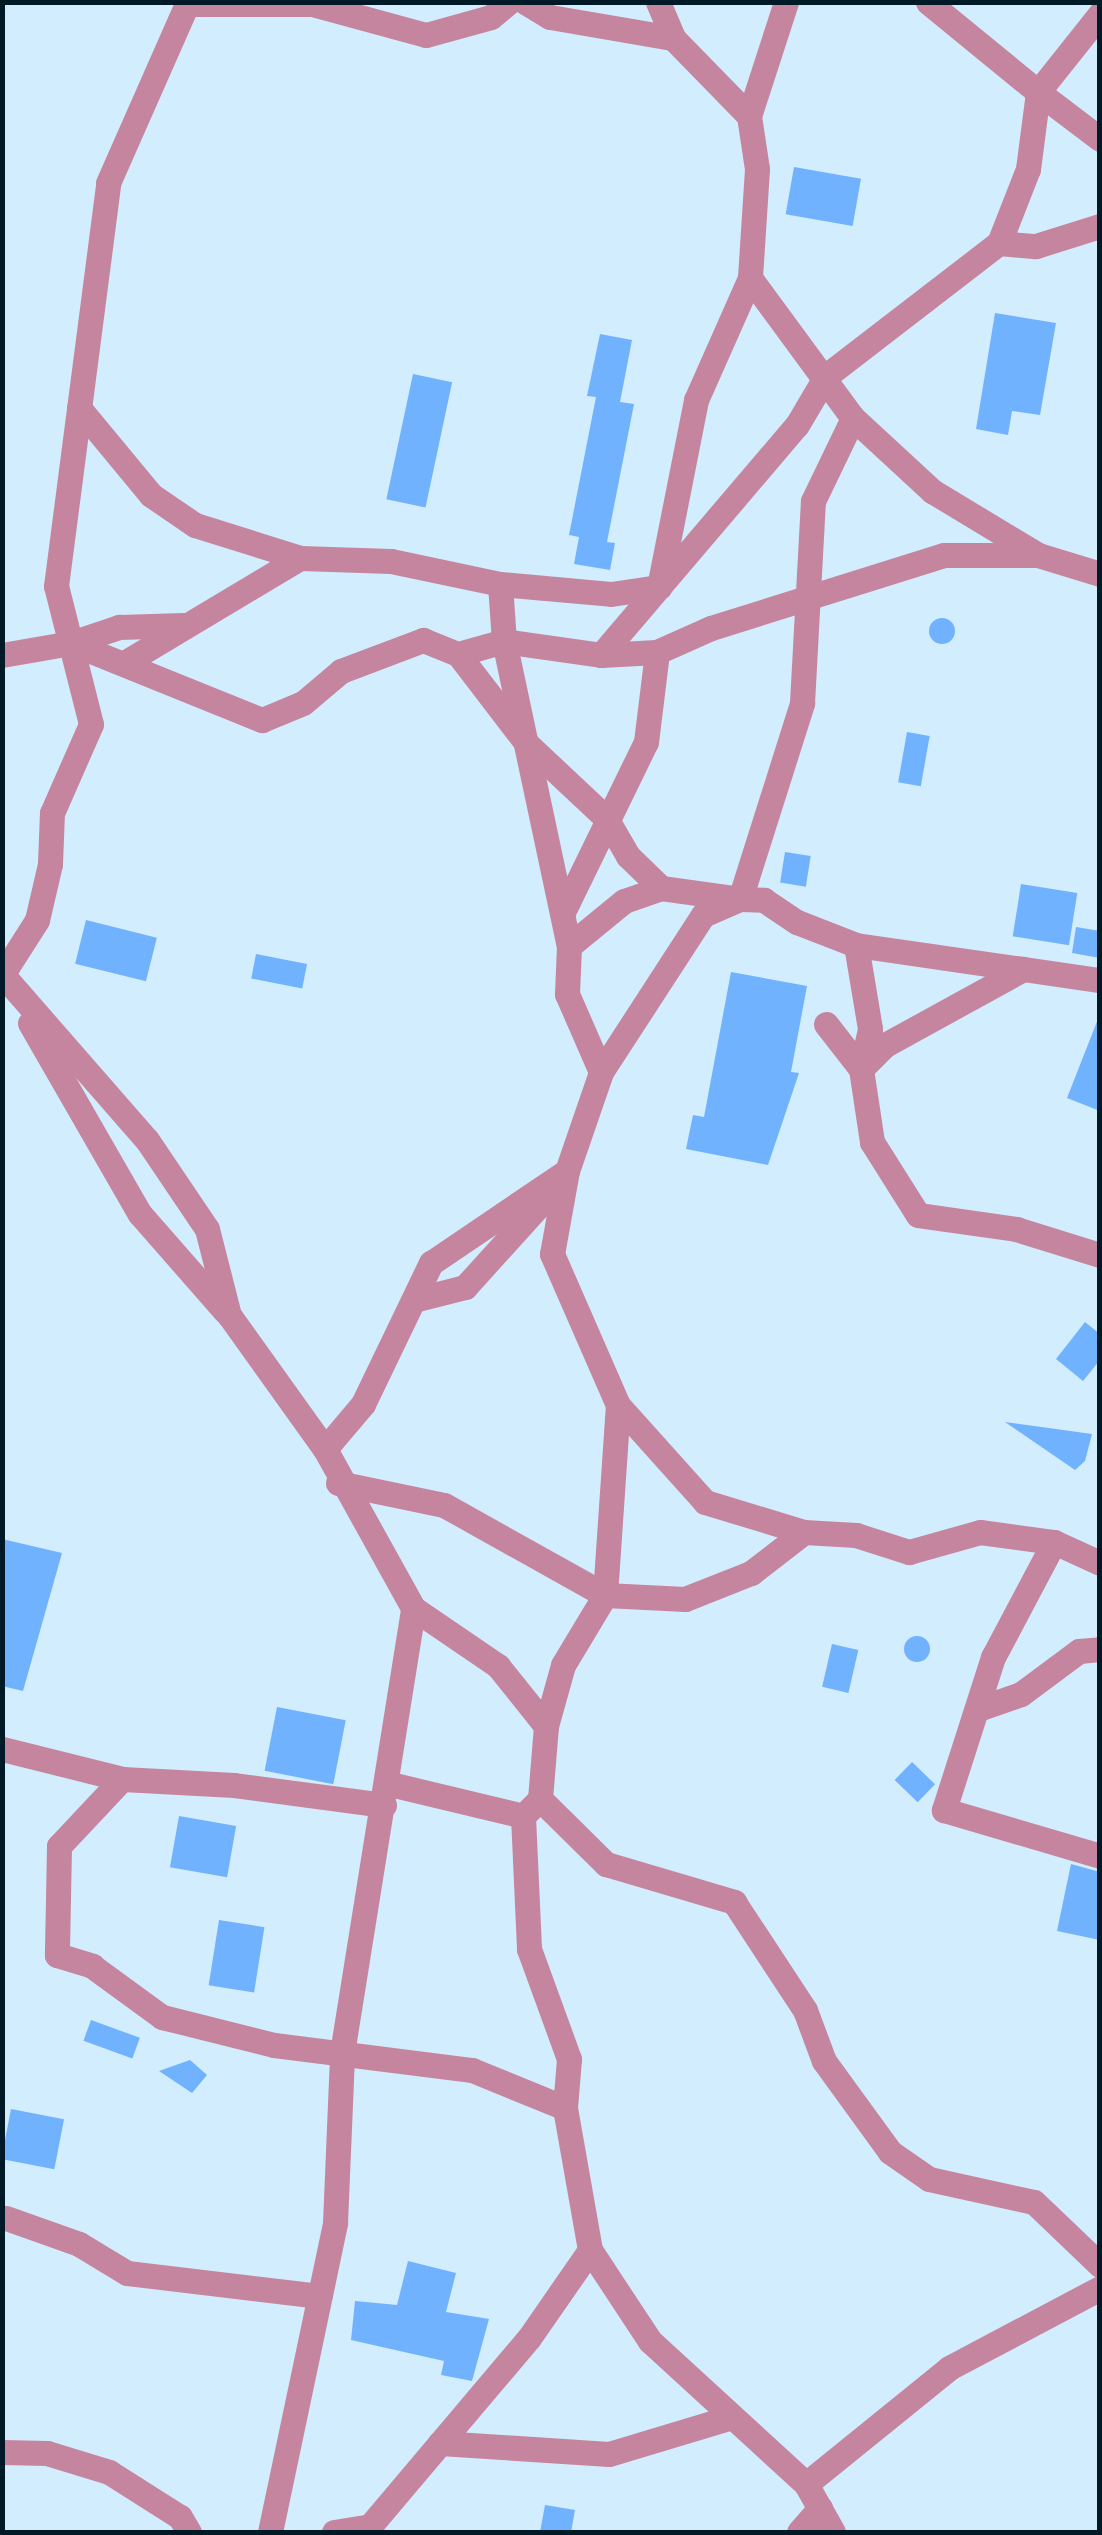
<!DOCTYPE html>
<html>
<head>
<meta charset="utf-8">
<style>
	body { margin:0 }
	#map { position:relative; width:1102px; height:2535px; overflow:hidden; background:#d2edfd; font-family:Lato,sans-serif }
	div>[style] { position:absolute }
	.building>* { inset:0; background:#71b2fe; transform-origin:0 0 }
	.round { border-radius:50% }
	.street>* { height:25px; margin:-12.5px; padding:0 12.5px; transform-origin:12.5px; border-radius:12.5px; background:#c5859f }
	span { translate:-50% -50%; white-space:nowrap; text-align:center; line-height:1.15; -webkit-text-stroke:8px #f5f5f5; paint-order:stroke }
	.frame { position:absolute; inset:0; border:5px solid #001927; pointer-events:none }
</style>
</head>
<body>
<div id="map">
	<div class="building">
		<i style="left:794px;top:167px;width:68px;height:48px;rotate:10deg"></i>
		<i style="clip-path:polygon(995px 313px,1056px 323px,1040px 415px,1012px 411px,1008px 435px,976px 429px)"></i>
		<i style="clip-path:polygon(600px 334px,632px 340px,620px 402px,634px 404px,607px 542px,615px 543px,610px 570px,574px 564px,579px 537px,569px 535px,596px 397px,587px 396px)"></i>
		<i style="left:413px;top:374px;width:40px;height:128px;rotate:12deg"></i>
		<i class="round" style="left:929px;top:618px;width:26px;height:26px"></i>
		<i style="left:907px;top:732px;width:23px;height:51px;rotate:10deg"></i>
		<i style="left:785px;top:852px;width:26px;height:31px;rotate:9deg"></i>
		<i style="left:1021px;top:884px;width:57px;height:53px;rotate:9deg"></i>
		<i style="left:86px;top:920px;width:73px;height:45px;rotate:14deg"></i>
		<i style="clip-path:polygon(1076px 927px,1100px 931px,1100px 958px,1072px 953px)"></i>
		<i style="left:256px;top:954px;width:52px;height:25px;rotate:11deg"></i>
		<i style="clip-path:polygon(731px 972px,807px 986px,791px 1072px,799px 1073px,768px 1165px,686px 1149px,693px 1115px,704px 1117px)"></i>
		<i style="clip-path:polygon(1098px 1019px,1100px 1019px,1100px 1111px,1067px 1098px)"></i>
		<i style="clip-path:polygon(1085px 1322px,1100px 1334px,1100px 1360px,1083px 1381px,1056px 1359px)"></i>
		<i style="clip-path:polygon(1005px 1422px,1092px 1434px,1085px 1461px,1075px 1470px)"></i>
		<i style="clip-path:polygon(2px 1539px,62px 1553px,23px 1691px,2px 1686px)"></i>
		<i class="round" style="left:904px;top:1636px;width:26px;height:26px"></i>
		<i style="left:832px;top:1644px;width:27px;height:44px;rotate:13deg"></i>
		<i style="left:277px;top:1707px;width:70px;height:65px;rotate:11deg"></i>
		<i style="left:912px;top:1762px;width:32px;height:25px;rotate:44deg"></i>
		<i style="left:179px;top:1816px;width:58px;height:52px;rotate:10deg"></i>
		<i style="clip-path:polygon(1071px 1864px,1100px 1872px,1100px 1940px,1057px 1931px)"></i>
		<i style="left:219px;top:1920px;width:46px;height:66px;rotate:9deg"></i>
		<i style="left:91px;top:2020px;width:52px;height:22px;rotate:20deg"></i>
		<i style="clip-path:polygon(190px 2060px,207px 2075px,192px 2093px,159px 2071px)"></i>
		<i style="left:11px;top:2109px;width:54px;height:51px;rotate:11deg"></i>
		<i style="clip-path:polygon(408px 2261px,456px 2273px,446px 2312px,489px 2319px,472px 2381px,441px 2375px,444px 2361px,351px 2340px,355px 2301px,397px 2305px)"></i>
		<i style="clip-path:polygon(545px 2505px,575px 2510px,571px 2532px,540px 2532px)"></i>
	</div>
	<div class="street">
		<i style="left:525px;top:2px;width:29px;rotate:31deg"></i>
		<i style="left:550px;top:17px;width:125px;rotate:9.7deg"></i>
		<i style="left:673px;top:38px;width:109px;rotate:45.7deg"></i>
		<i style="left:749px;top:116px;width:54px;rotate:81.4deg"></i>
		<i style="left:757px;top:169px;width:109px;rotate:93.7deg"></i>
		<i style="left:750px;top:278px;width:174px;rotate:53.7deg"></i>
		<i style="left:853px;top:418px;width:108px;rotate:42.7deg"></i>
		<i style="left:932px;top:491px;width:124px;rotate:31.1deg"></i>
		<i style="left:658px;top:2px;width:39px;rotate:67deg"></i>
		<i style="left:928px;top:2px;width:142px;rotate:39.3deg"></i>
		<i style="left:1038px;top:92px;width:78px;rotate:97.4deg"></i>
		<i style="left:1028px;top:169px;width:79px;rotate:111.4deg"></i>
		<i style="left:188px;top:4px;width:124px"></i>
		<i style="left:312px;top:4px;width:118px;rotate:15.2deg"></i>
		<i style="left:426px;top:35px;width:67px;rotate:-15.5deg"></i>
		<i style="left:491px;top:17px;width:23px;rotate:-40deg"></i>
		<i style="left:1100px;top:14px;width:100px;rotate:128.5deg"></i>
		<i style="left:1038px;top:92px;width:78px;rotate:37.2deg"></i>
		<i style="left:749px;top:116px;width:120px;rotate:-72deg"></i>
		<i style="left:79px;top:408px;width:113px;rotate:50.4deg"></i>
		<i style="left:151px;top:495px;width:53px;rotate:34.3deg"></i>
		<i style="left:195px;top:525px;width:110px;rotate:17.4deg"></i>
		<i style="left:500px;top:584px;width:57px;rotate:86deg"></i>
		<i style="left:504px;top:641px;width:312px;rotate:78deg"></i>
		<i style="left:569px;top:946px;width:48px;rotate:92.4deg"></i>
		<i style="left:567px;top:994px;width:85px;rotate:66.4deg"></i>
		<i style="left:71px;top:643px;width:51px;rotate:-18.4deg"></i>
		<i style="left:119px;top:627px;width:65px;rotate:-1.8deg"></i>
		<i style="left:458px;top:654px;width:48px;rotate:-15.8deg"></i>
		<i style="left:504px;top:641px;width:98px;rotate:8.2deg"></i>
		<i style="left:601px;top:655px;width:56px;rotate:-3.1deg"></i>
		<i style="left:657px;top:652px;width:59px;rotate:-24deg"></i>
		<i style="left:711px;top:628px;width:244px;rotate:-17.4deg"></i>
		<i style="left:944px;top:555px;width:94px"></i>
		<i style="left:1038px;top:555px;width:65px;rotate:17deg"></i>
		<i style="left:2px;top:655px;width:70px;rotate:-9.9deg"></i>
		<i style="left:71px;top:643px;width:206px;rotate:22deg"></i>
		<i style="left:262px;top:720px;width:44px;rotate:-22.5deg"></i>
		<i style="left:303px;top:703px;width:50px;rotate:-40.1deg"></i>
		<i style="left:341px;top:671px;width:88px;rotate:-20.7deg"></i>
		<i style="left:423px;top:640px;width:38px;rotate:22deg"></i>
		<i style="left:458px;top:654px;width:113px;rotate:52.5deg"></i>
		<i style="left:527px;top:744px;width:108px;rotate:43.1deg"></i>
		<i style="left:606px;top:818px;width:44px;rotate:59.9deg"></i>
		<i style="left:628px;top:856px;width:46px;rotate:44.1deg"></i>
		<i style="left:661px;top:888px;width:80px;rotate:7.9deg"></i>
		<i style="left:740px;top:899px;width:206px;rotate:-72.4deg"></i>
		<i style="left:802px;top:703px;width:202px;rotate:-86.9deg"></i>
		<i style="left:813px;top:501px;width:92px;rotate:-64.3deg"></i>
		<i style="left:601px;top:655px;width:302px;rotate:-49.6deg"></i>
		<i style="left:797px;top:425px;width:57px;rotate:-59.4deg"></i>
		<i style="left:826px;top:376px;width:218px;rotate:-37.6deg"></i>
		<i style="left:999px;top:243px;width:37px;rotate:5deg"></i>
		<i style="left:1036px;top:246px;width:67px;rotate:-17.4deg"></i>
		<i style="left:126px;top:662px;width:203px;rotate:-30.9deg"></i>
		<i style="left:300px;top:558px;width:91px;rotate:1.9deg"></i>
		<i style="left:391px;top:561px;width:111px;rotate:11.9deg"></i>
		<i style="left:500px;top:584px;width:111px;rotate:5.1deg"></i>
		<i style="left:611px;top:594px;width:49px;rotate:-8.3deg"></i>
		<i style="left:659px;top:587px;width:191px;rotate:-78.8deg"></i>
		<i style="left:696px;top:400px;width:133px;rotate:-66.1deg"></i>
		<i style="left:563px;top:912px;width:189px;rotate:-64deg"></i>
		<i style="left:646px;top:742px;width:91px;rotate:-83deg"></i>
		<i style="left:856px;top:945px;width:85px;rotate:80.5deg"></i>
		<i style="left:870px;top:1029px;width:41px;rotate:102.7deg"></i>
		<i style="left:569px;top:946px;width:71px;rotate:-39.3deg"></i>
		<i style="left:624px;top:901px;width:39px;rotate:-19deg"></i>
		<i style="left:2px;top:974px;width:220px;rotate:48.9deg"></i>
		<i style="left:147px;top:1140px;width:107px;rotate:56deg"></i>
		<i style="left:207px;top:1229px;width:89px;rotate:75.7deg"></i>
		<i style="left:229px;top:1315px;width:165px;rotate:54.4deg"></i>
		<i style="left:325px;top:1449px;width:182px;rotate:61deg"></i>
		<i style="left:413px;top:1608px;width:103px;rotate:34.3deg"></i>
		<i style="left:498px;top:1666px;width:77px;rotate:51.3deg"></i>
		<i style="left:546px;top:1726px;width:73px;rotate:94.7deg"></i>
		<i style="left:540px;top:1799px;width:24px;rotate:135deg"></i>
		<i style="left:523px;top:1816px;width:133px;rotate:87.4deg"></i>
		<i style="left:529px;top:1949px;width:117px;rotate:70deg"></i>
		<i style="left:569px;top:2059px;width:49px;rotate:94.7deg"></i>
		<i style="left:565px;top:2108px;width:144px;rotate:80deg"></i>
		<i style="left:590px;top:2250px;width:109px;rotate:56.6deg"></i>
		<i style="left:650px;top:2341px;width:212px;rotate:42.5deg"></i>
		<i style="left:806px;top:2484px;width:55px;rotate:60.6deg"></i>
		<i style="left:2px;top:975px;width:65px;rotate:-57.5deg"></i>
		<i style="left:37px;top:920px;width:57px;rotate:-76.9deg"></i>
		<i style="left:50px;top:864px;width:51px;rotate:-87.8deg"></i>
		<i style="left:52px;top:813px;width:97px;rotate:-66.3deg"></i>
		<i style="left:91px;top:724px;width:142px;rotate:-104.2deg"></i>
		<i style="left:56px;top:586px;width:406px;rotate:-82.6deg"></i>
		<i style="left:108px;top:183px;width:198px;rotate:-66.2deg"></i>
		<i style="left:30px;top:1023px;width:220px;rotate:60.1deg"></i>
		<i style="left:140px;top:1214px;width:129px;rotate:48.8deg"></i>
		<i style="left:826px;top:1024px;width:57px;rotate:52.1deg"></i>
		<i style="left:861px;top:1069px;width:74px;rotate:81.4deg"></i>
		<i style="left:872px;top:1142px;width:86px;rotate:57.8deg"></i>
		<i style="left:918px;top:1215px;width:99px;rotate:8.1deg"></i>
		<i style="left:1016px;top:1229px;width:88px;rotate:17.2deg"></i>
		<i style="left:861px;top:1069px;width:34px;rotate:-45deg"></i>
		<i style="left:885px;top:1045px;width:158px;rotate:-28.8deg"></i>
		<i style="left:414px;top:1300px;width:53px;rotate:-14.3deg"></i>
		<i style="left:465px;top:1287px;width:130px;rotate:-47.8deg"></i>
		<i style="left:618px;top:1405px;width:130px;rotate:48.1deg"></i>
		<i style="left:705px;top:1502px;width:103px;rotate:16.9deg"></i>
		<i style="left:804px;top:1532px;width:52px;rotate:3.3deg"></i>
		<i style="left:856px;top:1535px;width:56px;rotate:17.8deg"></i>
		<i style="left:909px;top:1552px;width:74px;rotate:-15.7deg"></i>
		<i style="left:980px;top:1532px;width:75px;rotate:7.7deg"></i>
		<i style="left:1054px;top:1542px;width:51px;rotate:24.5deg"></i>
		<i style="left:325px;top:1449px;width:59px;rotate:-49.8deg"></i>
		<i style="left:363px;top:1404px;width:157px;rotate:-64.3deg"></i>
		<i style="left:431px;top:1263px;width:164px;rotate:-34.1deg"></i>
		<i style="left:567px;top:1171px;width:105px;rotate:-71deg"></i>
		<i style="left:601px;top:1072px;width:187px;rotate:-57deg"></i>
		<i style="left:703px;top:915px;width:40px;rotate:-23.4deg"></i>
		<i style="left:740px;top:899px;width:24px;rotate:2deg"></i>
		<i style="left:764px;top:900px;width:40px;rotate:34deg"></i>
		<i style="left:797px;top:922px;width:63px;rotate:21.3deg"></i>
		<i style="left:856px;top:945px;width:246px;rotate:8.2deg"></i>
		<i style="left:338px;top:1483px;width:108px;rotate:11.7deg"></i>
		<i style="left:444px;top:1505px;width:184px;rotate:29.2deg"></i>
		<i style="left:605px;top:1595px;width:190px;rotate:-86.1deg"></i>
		<i style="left:618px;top:1405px;width:165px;rotate:-113.6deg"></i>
		<i style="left:552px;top:1254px;width:84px;rotate:-79.8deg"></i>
		<i style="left:1054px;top:1542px;width:130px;rotate:117.9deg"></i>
		<i style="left:993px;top:1657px;width:161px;rotate:107.8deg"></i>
		<i style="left:944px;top:1810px;width:163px;rotate:16.4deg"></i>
		<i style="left:981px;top:1708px;width:42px;rotate:-19.3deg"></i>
		<i style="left:1021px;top:1694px;width:72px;rotate:-36.6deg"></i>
		<i style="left:1079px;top:1651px;width:21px;rotate:-5deg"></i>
		<i style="left:546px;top:1726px;width:63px;rotate:-74.4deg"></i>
		<i style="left:563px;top:1665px;width:82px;rotate:-59deg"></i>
		<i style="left:605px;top:1595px;width:80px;rotate:2.9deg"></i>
		<i style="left:685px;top:1599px;width:71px;rotate:-21.5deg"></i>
		<i style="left:751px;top:1573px;width:67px;rotate:-37.7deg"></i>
		<i style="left:2px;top:1749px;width:124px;rotate:14deg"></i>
		<i style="left:386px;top:1783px;width:141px;rotate:13.5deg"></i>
		<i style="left:540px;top:1799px;width:93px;rotate:44.6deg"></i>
		<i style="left:606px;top:1864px;width:134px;rotate:16.5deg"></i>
		<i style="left:734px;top:1902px;width:129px;rotate:56.7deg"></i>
		<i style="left:805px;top:2010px;width:54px;rotate:69.6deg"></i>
		<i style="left:824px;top:2061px;width:112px;rotate:54deg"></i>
		<i style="left:890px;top:2152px;width:47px;rotate:34.7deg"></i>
		<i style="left:929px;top:2179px;width:107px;rotate:12.4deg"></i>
		<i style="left:1034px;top:2202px;width:91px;rotate:43.7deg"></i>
		<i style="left:384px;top:1805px;width:151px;rotate:-172.4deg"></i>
		<i style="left:234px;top:1785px;width:112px;rotate:-176.9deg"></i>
		<i style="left:122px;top:1779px;width:92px;rotate:133.2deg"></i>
		<i style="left:59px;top:1846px;width:109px;rotate:91.1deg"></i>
		<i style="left:57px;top:1955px;width:37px;rotate:17deg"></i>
		<i style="left:92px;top:1966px;width:87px;rotate:36.1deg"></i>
		<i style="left:162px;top:2017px;width:115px;rotate:14deg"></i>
		<i style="left:274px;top:2045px;width:200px;rotate:7.2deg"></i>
		<i style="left:472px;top:2070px;width:100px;rotate:22.2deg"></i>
		<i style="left:6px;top:2218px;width:77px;rotate:19.6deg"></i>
		<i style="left:79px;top:2244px;width:56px;rotate:31.1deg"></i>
		<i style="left:127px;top:2273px;width:194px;rotate:6.8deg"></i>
		<i style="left:440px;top:2443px;width:169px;rotate:3.7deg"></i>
		<i style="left:609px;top:2454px;width:124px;rotate:-16.8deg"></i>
		<i style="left:2px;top:2452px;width:45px;rotate:1.3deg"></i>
		<i style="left:47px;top:2453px;width:65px;rotate:17deg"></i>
		<i style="left:109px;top:2472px;width:84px;rotate:32.4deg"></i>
		<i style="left:180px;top:2517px;width:17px;rotate:59deg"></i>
		<i style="left:806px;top:2484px;width:184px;rotate:-39deg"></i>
		<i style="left:949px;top:2368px;width:171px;rotate:-27.9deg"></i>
		<i style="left:270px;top:2532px;width:316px;rotate:-78.1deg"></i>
		<i style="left:335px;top:2223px;width:170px;rotate:-87.6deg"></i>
		<i style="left:342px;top:2053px;width:451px;rotate:-80.9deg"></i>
		<i style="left:334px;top:2532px;width:36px;rotate:-9deg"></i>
		<i style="left:370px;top:2526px;width:246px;rotate:-49.8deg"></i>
		<i style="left:529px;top:2338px;width:107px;rotate:-55.3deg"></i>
		<i style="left:799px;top:2532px;width:32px;rotate:-49deg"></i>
	</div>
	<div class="frame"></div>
</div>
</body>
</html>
